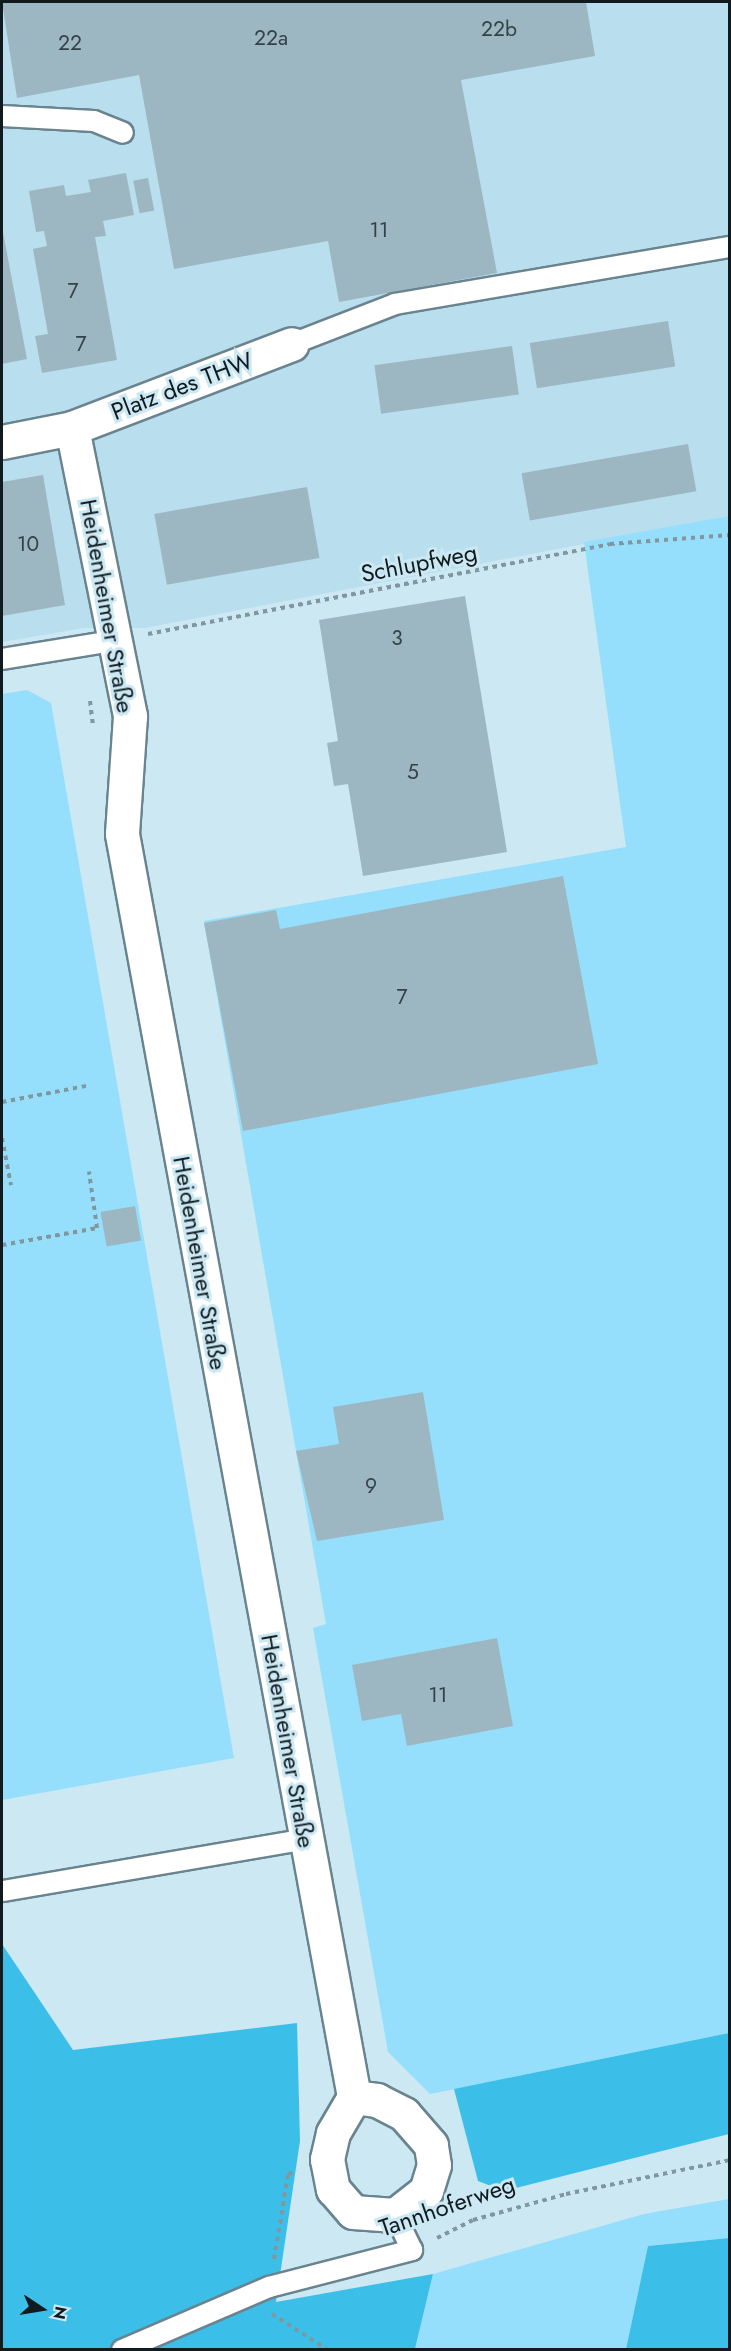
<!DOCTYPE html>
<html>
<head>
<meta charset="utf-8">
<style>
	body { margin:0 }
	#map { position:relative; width:731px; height:2351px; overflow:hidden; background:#cbe8f3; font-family:Jost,sans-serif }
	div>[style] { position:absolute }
	.built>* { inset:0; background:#b9deed }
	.green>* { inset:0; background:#95dffc }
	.forest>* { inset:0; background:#3bbfe9 }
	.building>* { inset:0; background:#9cb7c2; transform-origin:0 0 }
	.path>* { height:4px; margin-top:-2px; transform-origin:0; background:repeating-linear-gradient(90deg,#81979f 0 4.5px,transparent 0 9px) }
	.roads { filter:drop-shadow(2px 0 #6a848f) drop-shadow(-2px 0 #6a848f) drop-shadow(0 2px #6a848f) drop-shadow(0 -2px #6a848f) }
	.service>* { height:20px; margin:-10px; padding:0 10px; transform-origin:10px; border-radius:10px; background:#fff }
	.minor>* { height:33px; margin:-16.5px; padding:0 16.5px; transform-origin:16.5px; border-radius:16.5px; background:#fff }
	span { translate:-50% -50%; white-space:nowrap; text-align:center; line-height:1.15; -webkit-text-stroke:6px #cbe8f3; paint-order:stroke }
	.number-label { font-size:21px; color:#344248 }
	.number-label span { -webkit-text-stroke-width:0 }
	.street-label { font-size:24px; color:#111b1f }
	.frame { position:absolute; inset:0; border:3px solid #111b1f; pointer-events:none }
	.north { position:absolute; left:12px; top:2279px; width:60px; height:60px; -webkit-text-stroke:4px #cbe8f3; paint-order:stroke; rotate:102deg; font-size:16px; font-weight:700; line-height:24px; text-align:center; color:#111b1f }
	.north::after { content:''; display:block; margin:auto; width:21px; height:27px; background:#111b1f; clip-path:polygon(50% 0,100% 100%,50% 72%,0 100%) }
</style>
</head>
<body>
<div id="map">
	<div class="built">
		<i style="clip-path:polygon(2px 2px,729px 2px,729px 516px,145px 628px,84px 628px,2px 642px)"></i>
	</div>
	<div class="green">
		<i style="clip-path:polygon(729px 516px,729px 2033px,430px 2094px,388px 2052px,313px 1628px,326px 1624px,204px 921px,626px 847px,584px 542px)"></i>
		<i style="clip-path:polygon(27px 690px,51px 703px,234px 1758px,2px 1800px,2px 694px)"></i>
		<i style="clip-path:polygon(729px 2199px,729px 2238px,648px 2246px,626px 2349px,415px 2350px,433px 2274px,644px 2214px)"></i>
	</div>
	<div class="forest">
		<i style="clip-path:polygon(2px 1944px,73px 2050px,297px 2023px,300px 2141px,276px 2302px,433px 2274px,415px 2349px,2px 2349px)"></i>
		<i style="clip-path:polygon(729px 2033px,729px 2134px,504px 2191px,478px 2181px,454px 2089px)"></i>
		<i style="clip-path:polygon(729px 2238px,729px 2349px,626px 2349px,648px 2246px)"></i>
	</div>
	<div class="building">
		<i style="clip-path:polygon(2px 2px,586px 2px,595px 56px,461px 80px,497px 273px,339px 302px,328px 241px,174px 269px,139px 75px,17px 98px)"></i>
		<i style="clip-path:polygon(126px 173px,134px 215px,103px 221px,106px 236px,95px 237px,117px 360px,42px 373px,35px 336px,48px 334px,33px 249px,47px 246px,44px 231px,36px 232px,29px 191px,64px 185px,66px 196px,91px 192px,88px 180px)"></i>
		<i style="left:148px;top:178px;width:33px;height:15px;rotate:79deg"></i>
		<i style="clip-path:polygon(2px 227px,27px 359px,2px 364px)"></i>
		<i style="left:668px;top:321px;width:46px;height:140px;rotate:81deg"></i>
		<i style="left:512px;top:346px;width:49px;height:139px;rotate:82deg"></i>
		<i style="left:688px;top:444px;width:48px;height:169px;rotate:80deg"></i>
		<i style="clip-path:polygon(43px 475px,65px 605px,2px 616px,2px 482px)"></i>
		<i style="left:307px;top:487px;width:72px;height:155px;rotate:80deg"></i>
		<i style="clip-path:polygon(465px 596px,507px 852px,363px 876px,348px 784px,334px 786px,327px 743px,338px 741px,319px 620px)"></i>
		<i style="clip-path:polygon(563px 876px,598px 1064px,243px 1131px,204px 923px,276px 910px,280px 929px)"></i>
		<i style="left:135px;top:1206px;width:35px;height:35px;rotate:80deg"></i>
		<i style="clip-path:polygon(423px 1392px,444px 1520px,317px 1541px,296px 1451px,339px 1444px,333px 1407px)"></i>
		<i style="clip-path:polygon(497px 1638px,513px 1726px,407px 1746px,401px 1714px,362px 1721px,352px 1665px)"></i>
	</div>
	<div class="path">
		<i style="left:148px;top:634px;width:471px;rotate:-11deg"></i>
		<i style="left:610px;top:544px;width:120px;rotate:-4.3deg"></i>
		<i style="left:90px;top:701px;width:25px;rotate:83deg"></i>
		<i style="left:2px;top:1102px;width:86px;rotate:-10.8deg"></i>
		<i style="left:2px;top:1138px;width:48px;rotate:79.2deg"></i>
		<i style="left:2px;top:1245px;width:97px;rotate:-10.1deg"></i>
		<i style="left:97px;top:1228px;width:57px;rotate:-98.1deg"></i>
		<i style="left:437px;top:2238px;width:40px;rotate:-26.6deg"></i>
		<i style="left:473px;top:2220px;width:97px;rotate:-15.6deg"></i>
		<i style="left:566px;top:2194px;width:167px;rotate:-11.7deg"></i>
		<i style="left:274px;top:2259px;width:86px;rotate:-80.6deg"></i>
		<i style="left:288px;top:2174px;width:9px;rotate:-21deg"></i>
		<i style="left:272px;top:2314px;width:67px;rotate:32.7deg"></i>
	</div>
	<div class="roads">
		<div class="service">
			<i style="left:2px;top:116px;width:92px;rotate:3.1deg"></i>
			<i style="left:94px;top:121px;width:31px;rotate:22deg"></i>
			<i style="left:292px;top:344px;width:110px;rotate:-21.2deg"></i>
			<i style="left:395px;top:304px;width:340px;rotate:-9.7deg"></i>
			<i style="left:2px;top:659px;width:118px;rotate:-9.3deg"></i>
			<i style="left:3px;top:1891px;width:308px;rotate:-9.7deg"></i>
			<i style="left:122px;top:2350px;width:160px;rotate:-23.2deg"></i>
			<i style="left:269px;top:2287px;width:148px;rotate:-14.5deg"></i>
			<i style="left:412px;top:2250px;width:39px;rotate:-116deg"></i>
		</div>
		<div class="minor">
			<i style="left:72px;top:428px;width:294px;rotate:78.6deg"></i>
			<i style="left:130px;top:716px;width:118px;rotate:93.9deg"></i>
			<i style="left:122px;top:834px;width:1284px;rotate:79.59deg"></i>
			<i style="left:354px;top:2097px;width:42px;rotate:120.3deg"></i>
			<i style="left:333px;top:2133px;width:27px;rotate:103deg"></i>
			<i style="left:327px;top:2159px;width:31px;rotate:79deg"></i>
			<i style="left:333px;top:2189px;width:30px;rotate:49deg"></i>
			<i style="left:353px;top:2212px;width:42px;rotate:4.1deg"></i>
			<i style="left:395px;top:2215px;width:39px;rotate:-38deg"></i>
			<i style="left:426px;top:2191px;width:27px;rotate:-73deg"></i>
			<i style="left:434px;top:2165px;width:20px;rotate:-99deg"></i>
			<i style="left:431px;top:2145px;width:41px;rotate:-131.1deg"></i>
			<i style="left:404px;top:2114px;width:30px;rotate:-153deg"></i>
			<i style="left:377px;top:2100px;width:23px;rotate:-173deg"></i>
			<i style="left:2px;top:442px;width:71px;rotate:-11.3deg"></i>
			<i style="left:72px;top:428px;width:235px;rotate:-20.9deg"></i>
		</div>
	</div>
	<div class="number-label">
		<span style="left:499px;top:29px">22b</span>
		<span style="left:271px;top:38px">22a</span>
		<span style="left:70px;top:43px">22</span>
		<span style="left:379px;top:230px">11</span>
		<span style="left:73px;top:291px">7</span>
		<span style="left:81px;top:344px">7</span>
		<span style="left:28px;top:544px">10</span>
		<span style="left:397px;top:638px">3</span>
		<span style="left:413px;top:772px">5</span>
		<span style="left:402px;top:997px">7</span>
		<span style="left:371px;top:1486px">9</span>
		<span style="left:438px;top:1695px">11</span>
	</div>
	<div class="street-label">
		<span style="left:182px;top:386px;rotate:-21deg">Platz des THW</span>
		<span style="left:419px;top:563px;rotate:-11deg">Schlupfweg</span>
		<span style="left:107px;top:606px;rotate:80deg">Heidenheimer Straße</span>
		<span style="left:200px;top:1263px;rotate:80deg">Heidenheimer Straße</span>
		<span style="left:288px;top:1741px;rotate:80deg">Heidenheimer Straße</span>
		<span style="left:447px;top:2206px;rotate:-19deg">Tannhoferweg</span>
	</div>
	<div class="frame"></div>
	<div class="north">N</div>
</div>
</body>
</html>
